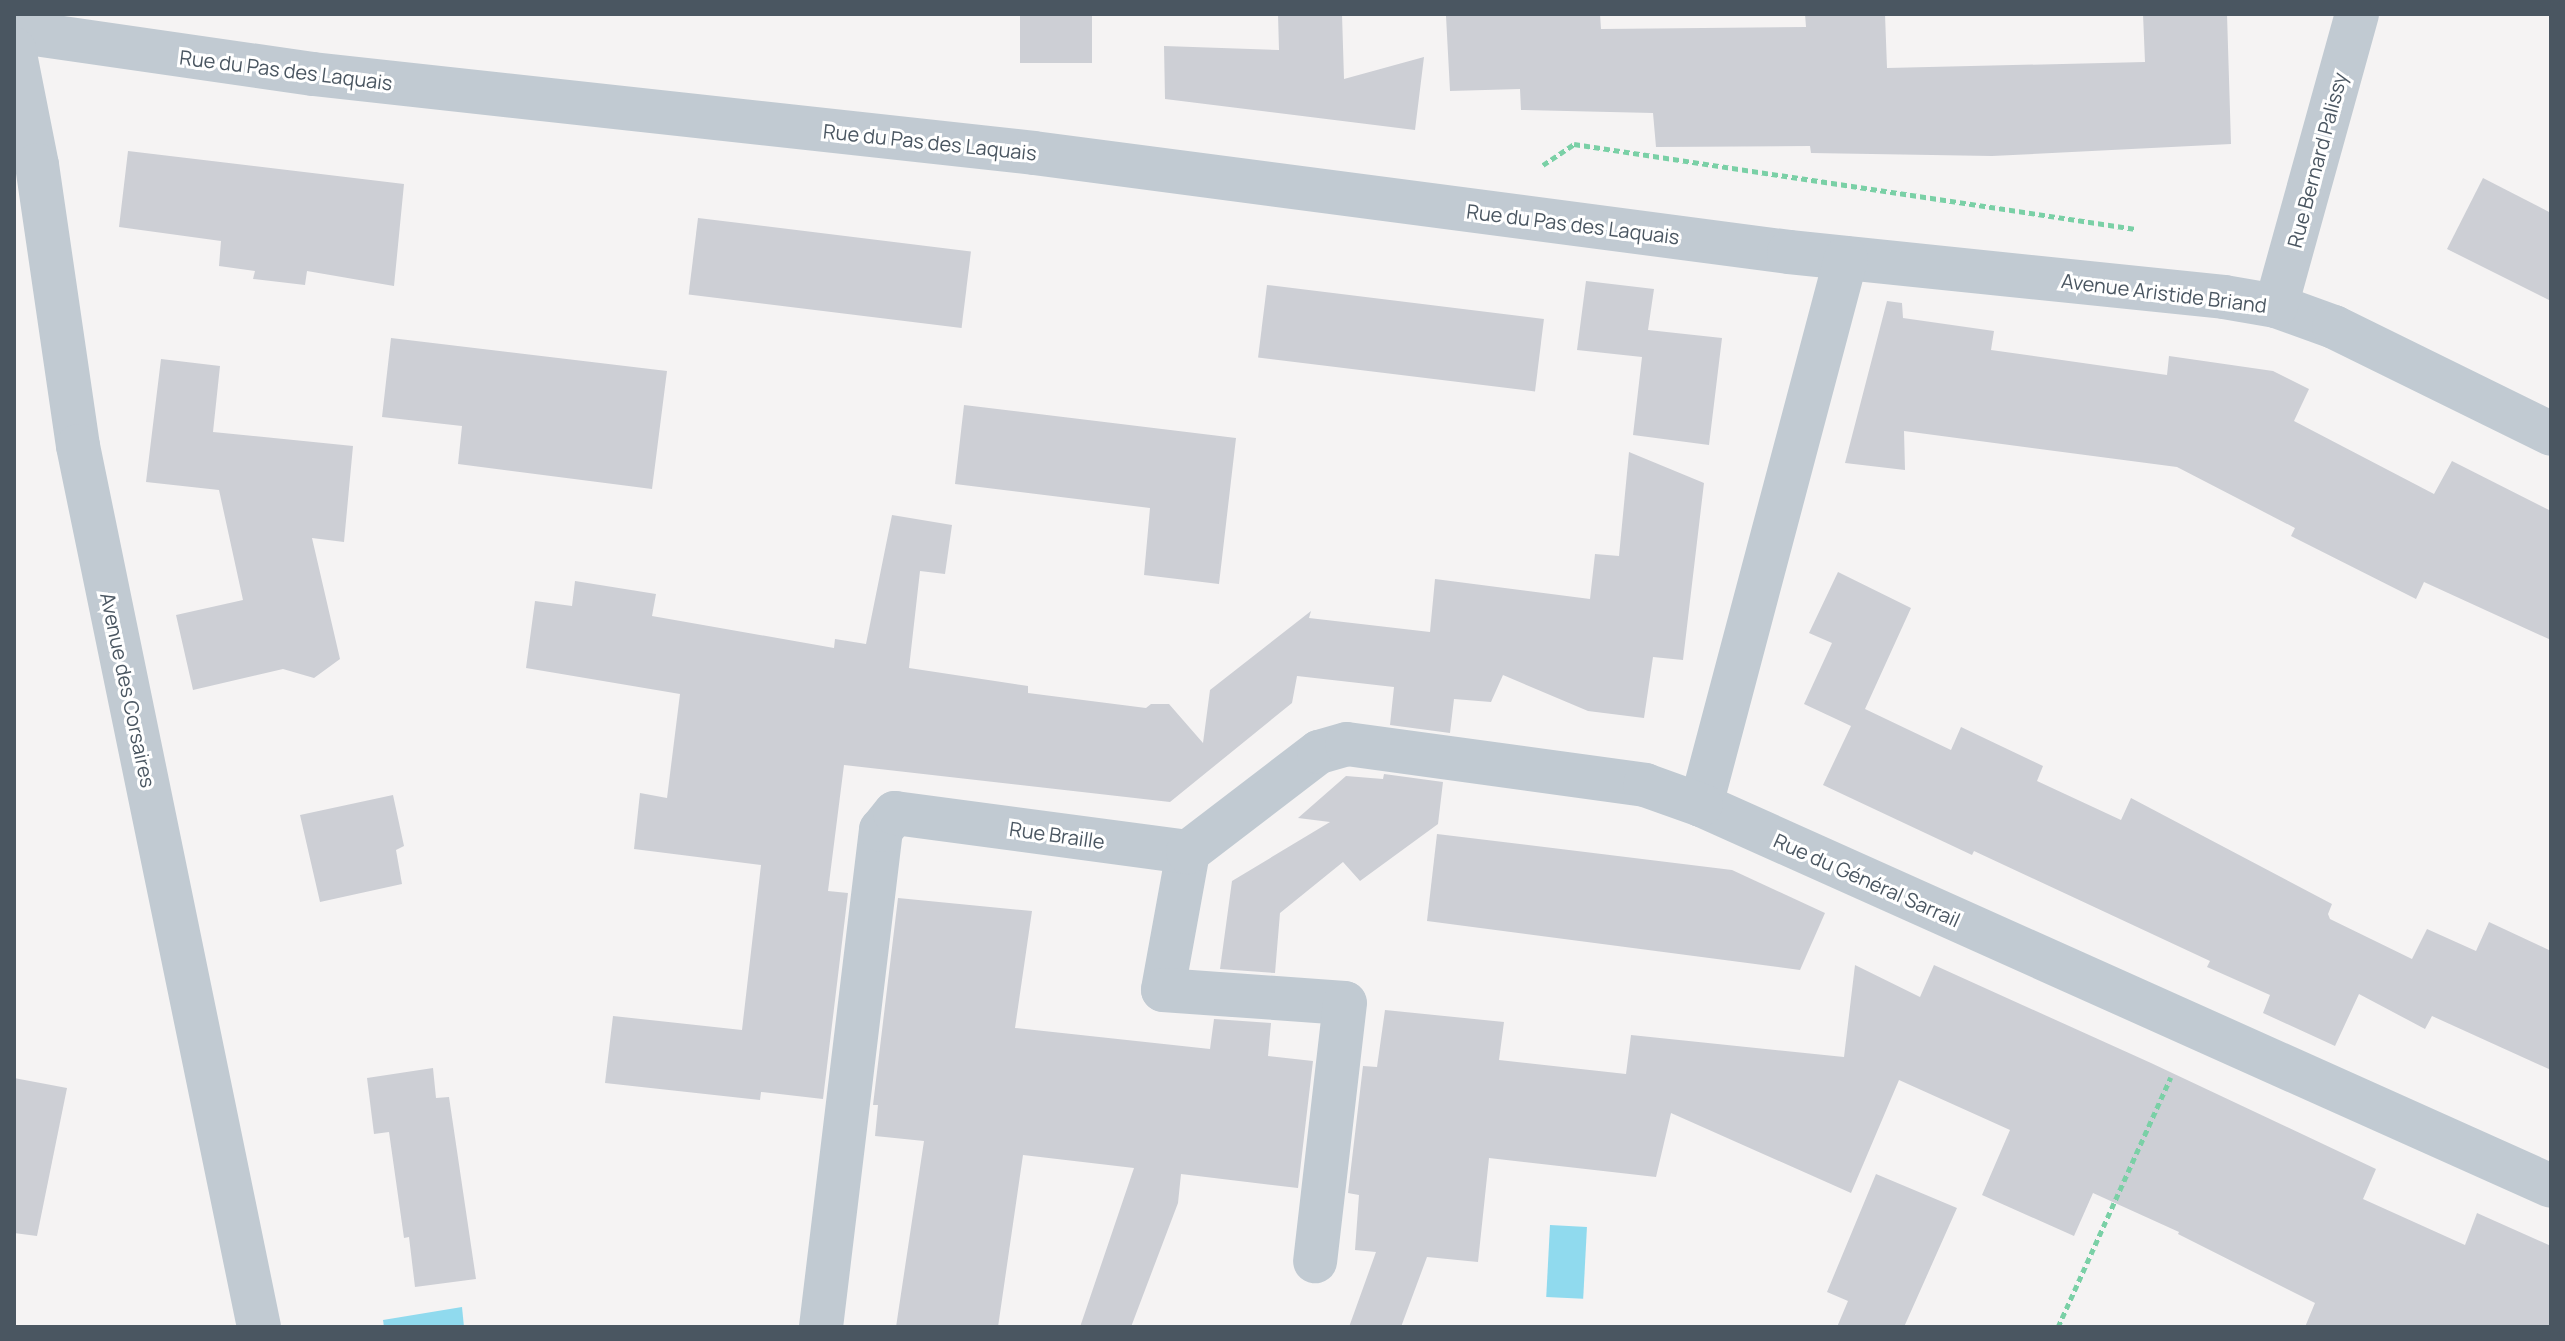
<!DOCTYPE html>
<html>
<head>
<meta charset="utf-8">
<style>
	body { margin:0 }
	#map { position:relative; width:2565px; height:1341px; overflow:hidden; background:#f5f3f3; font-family:Manrope,sans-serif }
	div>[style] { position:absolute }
	.water>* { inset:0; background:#90daee; transform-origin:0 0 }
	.building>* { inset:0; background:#cdcfd5; transform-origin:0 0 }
	.path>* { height:5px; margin-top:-2.5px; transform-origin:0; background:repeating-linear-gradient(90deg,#7ad0a6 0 6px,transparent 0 10px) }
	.minor>* { height:44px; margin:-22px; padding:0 22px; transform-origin:22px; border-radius:22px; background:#c1cad2 }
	span { translate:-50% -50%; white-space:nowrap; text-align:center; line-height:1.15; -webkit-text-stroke:6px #fff; paint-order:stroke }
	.street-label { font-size:20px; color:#4a5661 }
	.frame { position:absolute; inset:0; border:16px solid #4a5661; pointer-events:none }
</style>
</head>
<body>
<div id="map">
	<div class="water">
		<i style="left:1550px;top:1225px;width:37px;height:72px;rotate:3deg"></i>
		<i style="clip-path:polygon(462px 1307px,464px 1327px,384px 1327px,383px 1320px)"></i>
	</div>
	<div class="building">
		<i style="left:1020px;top:14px;width:72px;height:49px"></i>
		<i style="clip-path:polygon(1278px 14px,1342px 14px,1344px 79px,1424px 57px,1415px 130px,1165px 99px,1164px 46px,1279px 50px)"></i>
		<i style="clip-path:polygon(1600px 14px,1601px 29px,1806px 27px,1805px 14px,1885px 14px,1887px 68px,2145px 62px,2143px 14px,2227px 14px,2231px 144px,1992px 156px,1811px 153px,1810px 146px,1656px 147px,1653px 113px,1521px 110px,1520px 89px,1450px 91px,1446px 16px)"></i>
		<i style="clip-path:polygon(128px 151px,404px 184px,394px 286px,307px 271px,305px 285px,253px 279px,255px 271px,219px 266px,221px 241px,119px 227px)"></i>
		<i style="clip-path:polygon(2483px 178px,2551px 213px,2551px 301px,2447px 249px)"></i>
		<i style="left:698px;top:218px;width:275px;height:77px;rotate:7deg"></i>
		<i style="clip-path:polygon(1586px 281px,1654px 289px,1648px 330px,1722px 338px,1709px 445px,1633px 435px,1642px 357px,1577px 350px)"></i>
		<i style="left:1267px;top:285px;width:279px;height:73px;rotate:7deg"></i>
		<i style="clip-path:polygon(1887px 301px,1902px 303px,1903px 318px,1994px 331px,1991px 350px,2167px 375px,2169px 356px,2273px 371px,2309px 389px,2294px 421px,2434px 494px,2452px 461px,2551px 511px,2551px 640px,2424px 582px,2416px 599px,2291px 536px,2295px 528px,2177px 467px,1904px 431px,1905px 470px,1845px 463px)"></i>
		<i style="clip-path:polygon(391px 338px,667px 371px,652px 489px,458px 464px,462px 426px,382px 417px)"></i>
		<i style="clip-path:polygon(161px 359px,220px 366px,213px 432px,353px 446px,344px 542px,312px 538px,340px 659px,314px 678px,283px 669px,193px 690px,176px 615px,243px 600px,219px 490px,146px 482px)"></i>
		<i style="clip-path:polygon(964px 405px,1236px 438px,1219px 584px,1144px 575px,1150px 508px,955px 484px)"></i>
		<i style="clip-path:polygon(1629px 452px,1704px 483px,1683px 660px,1653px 657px,1644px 718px,1588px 711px,1503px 675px,1491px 702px,1454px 699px,1450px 733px,1390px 725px,1394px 687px,1297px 676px,1292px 703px,1170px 802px,844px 765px,828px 891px,848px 893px,823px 1099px,761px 1092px,760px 1100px,605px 1083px,613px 1016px,742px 1030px,761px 865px,634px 849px,640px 793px,667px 798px,680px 694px,526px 668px,535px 601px,572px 606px,575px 581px,656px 594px,652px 616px,834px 648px,835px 639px,866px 644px,892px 515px,952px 525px,945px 574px,920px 571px,909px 668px,1028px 686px,1028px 693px,1146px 708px,1151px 704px,1169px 704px,1203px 743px,1210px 690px,1311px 611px,1309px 618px,1430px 632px,1435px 579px,1590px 599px,1595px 554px,1619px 556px)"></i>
		<i style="clip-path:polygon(1838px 572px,1911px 608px,1865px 709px,1951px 750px,1961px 727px,2043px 766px,2037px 781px,2121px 820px,2131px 798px,2332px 904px,2328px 914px,2330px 919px,2412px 959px,2427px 929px,2476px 951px,2489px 922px,2551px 951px,2551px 1070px,2432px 1016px,2425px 1029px,2359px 994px,2335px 1046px,2263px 1013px,2270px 995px,2207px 967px,2210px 961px,1974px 851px,1972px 855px,1823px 785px,1851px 726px,1804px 704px,1832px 643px,1809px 633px)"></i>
		<i style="clip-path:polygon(1384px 774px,1443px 782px,1438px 824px,1360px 881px,1343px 862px,1280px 913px,1275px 973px,1220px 969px,1232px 881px,1330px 822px,1298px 818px,1346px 776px,1383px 779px)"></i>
		<i style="clip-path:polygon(393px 795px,404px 846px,396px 850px,402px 884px,320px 902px,300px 815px)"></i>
		<i style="clip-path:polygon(1437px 834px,1732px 870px,1825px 913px,1800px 970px,1427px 921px)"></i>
		<i style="clip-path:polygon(898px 898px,1032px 911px,1015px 1028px,1210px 1049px,1214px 1019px,1271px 1023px,1268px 1056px,1313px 1061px,1298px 1188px,1181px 1174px,1178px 1203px,1131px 1327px,1080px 1327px,1134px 1168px,1023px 1155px,998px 1327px,896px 1327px,924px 1141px,875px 1136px,878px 1105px,873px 1105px)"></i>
		<i style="clip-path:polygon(1855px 965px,1920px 997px,1934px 965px,2151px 1063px,2376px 1169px,2363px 1199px,2465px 1245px,2477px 1213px,2551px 1246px,2551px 1327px,2305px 1327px,2315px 1303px,2178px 1234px,2179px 1232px,2093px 1193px,2074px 1236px,1982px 1195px,2010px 1130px,1899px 1080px,1851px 1193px,1671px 1113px,1656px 1177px,1489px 1158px,1478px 1262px,1427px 1257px,1401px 1327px,1349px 1327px,1376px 1252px,1355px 1250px,1359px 1195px,1348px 1193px,1363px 1066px,1377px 1067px,1385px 1010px,1504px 1022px,1499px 1060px,1626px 1074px,1631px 1035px,1844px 1057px)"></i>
		<i style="clip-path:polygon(433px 1068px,436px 1098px,449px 1097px,476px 1279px,415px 1287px,409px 1237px,404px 1238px,389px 1132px,374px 1134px,367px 1078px)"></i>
		<i style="clip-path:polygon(14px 1078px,67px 1088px,37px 1236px,14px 1233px)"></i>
		<i style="clip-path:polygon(1876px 1174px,1957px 1208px,1904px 1327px,1837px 1327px,1848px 1301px,1827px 1292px)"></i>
	</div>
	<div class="path">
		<i style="left:1543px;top:165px;width:37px;rotate:-34deg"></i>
		<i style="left:1574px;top:144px;width:568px;rotate:8.6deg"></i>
		<i style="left:2058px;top:1327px;width:274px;rotate:-65.7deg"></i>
	</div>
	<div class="minor">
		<i style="left:14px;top:31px;width:302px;rotate:8.2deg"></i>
		<i style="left:313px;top:74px;width:725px;rotate:6.25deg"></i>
		<i style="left:1034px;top:153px;width:761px;rotate:7.47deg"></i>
		<i style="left:1789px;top:252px;width:437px;rotate:5.9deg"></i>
		<i style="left:2224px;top:297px;width:53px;rotate:9.8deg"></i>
		<i style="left:2276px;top:306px;width:62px;rotate:19.9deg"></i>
		<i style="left:2334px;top:327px;width:242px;rotate:26.2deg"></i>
		<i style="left:14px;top:49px;width:118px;rotate:78.8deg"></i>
		<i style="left:37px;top:165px;width:284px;rotate:81.7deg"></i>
		<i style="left:78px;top:446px;width:899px;rotate:78.39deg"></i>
		<i style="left:1846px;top:258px;width:566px;rotate:104.85deg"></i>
		<i style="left:1701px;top:805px;width:931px;rotate:24.14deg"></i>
		<i style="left:2276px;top:306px;width:303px;rotate:-74.5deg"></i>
		<i style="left:1188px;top:852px;width:140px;rotate:100.3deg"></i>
		<i style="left:1163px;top:990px;width:182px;rotate:4.1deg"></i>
		<i style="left:1345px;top:1003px;width:260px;rotate:96.6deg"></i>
		<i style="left:821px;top:1327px;width:501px;rotate:-83.12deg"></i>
		<i style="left:881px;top:830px;width:22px;rotate:-51deg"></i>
		<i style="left:895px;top:813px;width:296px;rotate:7.6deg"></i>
		<i style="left:1188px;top:852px;width:165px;rotate:-37.4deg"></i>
		<i style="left:1319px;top:752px;width:29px;rotate:-16deg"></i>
		<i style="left:1347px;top:744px;width:301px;rotate:7.8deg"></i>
		<i style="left:1645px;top:785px;width:59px;rotate:19.7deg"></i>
	</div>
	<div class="street-label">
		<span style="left:286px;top:70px;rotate:7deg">Rue du Pas des Laquais</span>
		<span style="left:930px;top:142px;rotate:6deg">Rue du Pas des Laquais</span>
		<span style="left:2317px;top:160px;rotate:-75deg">Rue Bernard Palissy</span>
		<span style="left:1573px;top:224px;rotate:7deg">Rue du Pas des Laquais</span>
		<span style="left:2164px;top:293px;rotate:7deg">Avenue Aristide Briand</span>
		<span style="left:128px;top:690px;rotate:78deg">Avenue des Corsaires</span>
		<span style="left:1057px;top:835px;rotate:8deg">Rue Braille</span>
		<span style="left:1867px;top:880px;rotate:24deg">Rue du Général Sarrail</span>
	</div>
	<div class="frame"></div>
</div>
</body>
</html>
